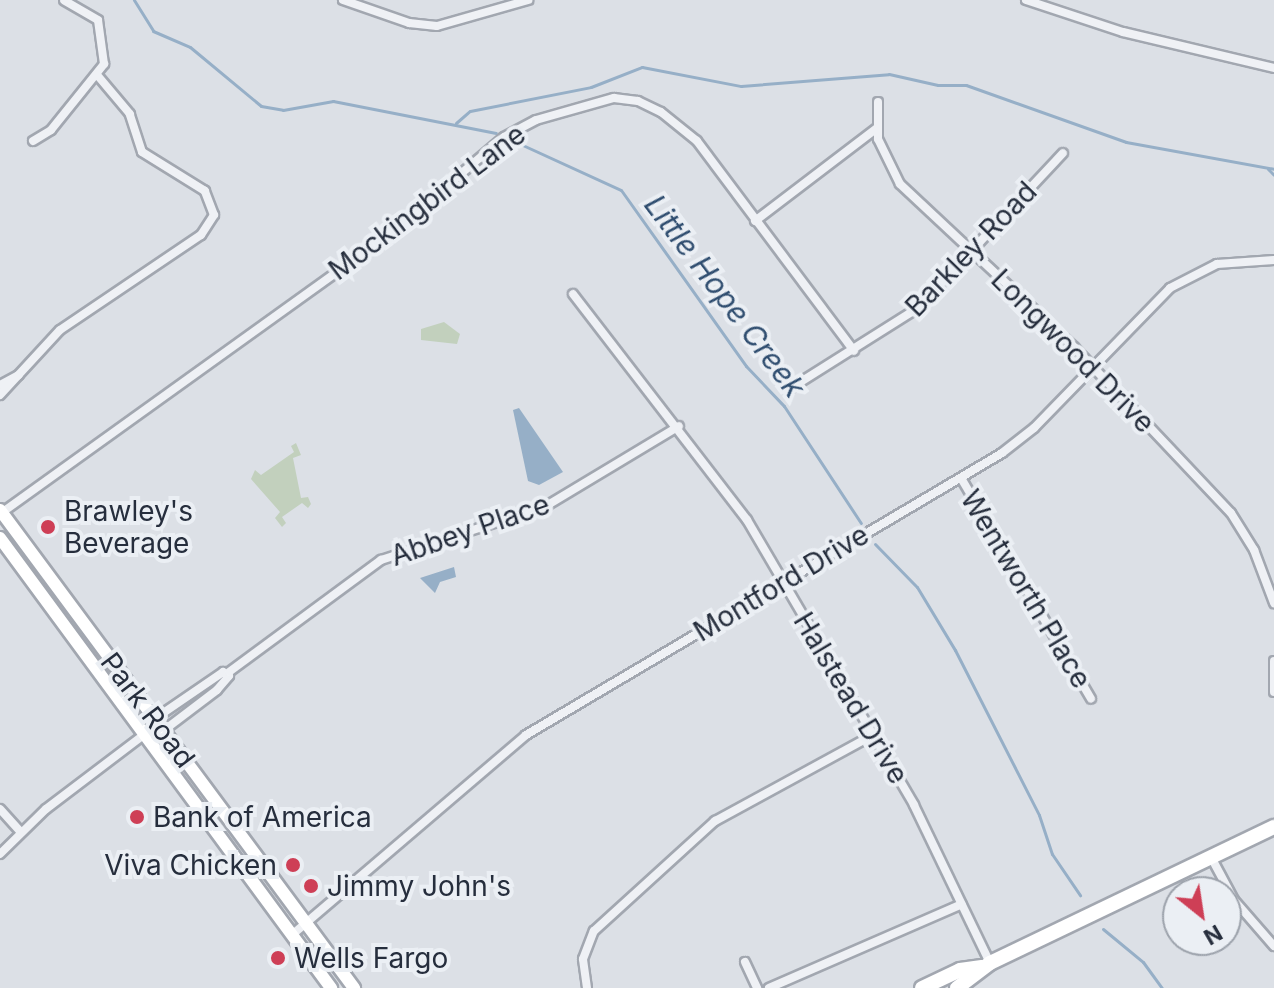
<!DOCTYPE html>
<html>
<head>
<meta charset="utf-8">
<style>
	body { margin:0 }
	#map { position:relative; width:1274px; height:988px; overflow:hidden; background:#dce0e6; font-family:Inter,sans-serif }
	div>[style] { position:absolute }
	.green>* { inset:0; background:#c2d0bd }
	.water>* { inset:0; background:#96afc7 }
	.stream>* { height:3px; margin:-1.5px; padding:0 1.5px; transform-origin:1.5px; border-radius:1.5px; background:#96afc7 }
	.roads { filter:drop-shadow(2px 0 #a2a7b0) drop-shadow(-2px 0 #a2a7b0) drop-shadow(0 2px #a2a7b0) drop-shadow(0 -2px #a2a7b0) }
	.street>* { height:8px; margin:-4px; padding:0 4px; transform-origin:4px; border-radius:4px; background:#eff1f5 }
	.secondary>* { height:12px; margin:-6px; padding:0 6px; transform-origin:6px; border-radius:6px; background:#fff }
	.primary>* { height:14px; margin:-7px; padding:0 7px; transform-origin:7px; border-radius:7px; background:#fff }
	.dots>* { width:22px; height:22px; translate:-50% -50%; box-sizing:border-box; border:4px solid #ebeff4; border-radius:50% }
	span { translate:-50% -50%; white-space:nowrap; text-align:center; line-height:1.15; -webkit-text-stroke:8px #ebeff4; paint-order:stroke }
	.street-label { font-size:28px; color:#262e3d }
	.poi-label { font-size:28px; color:#262e3d }
	.left { translate:0 -50%; text-align:left }
	.right { translate:-100% -50%; text-align:right }
	.water-label { font-size:30px; color:#304e70; font-style:italic }
	.north { position:absolute; left:1162px; top:876px; width:80px; height:80px; box-sizing:border-box; background:#ebeff4; border:2px solid #9ca2ab; border-radius:50%; rotate:150deg; font-size:22px; font-weight:700; line-height:32px; text-align:center; color:#262e3d }
	.north::after { content:''; display:block; margin:auto; width:28px; height:36px; background:#ce3f56; clip-path:polygon(50% 0,100% 100%,50% 72%,0 100%) }
</style>
</head>
<body>
<div id="map">
	<div class="green">
		<i style="clip-path:polygon(444px 322px,460px 334px,457px 344px,421px 340px,421px 329px)"></i>
		<i style="clip-path:polygon(296px 443px,301px 455px,293px 458px,301px 498px,308px 497px,311px 504px,308px 508px,302px 503px,282px 517px,286px 523px,282px 527px,275px 518px,280px 512px,251px 479px,255px 470px,261px 475px,294px 452px,291px 446px)"></i>
	</div>
	<div class="water">
		<i style="clip-path:polygon(519px 408px,563px 472px,539px 485px,528px 481px,513px 410px)"></i>
		<i style="clip-path:polygon(454px 567px,456px 577px,440px 582px,435px 593px,420px 578px)"></i>
	</div>
	<div class="stream">
		<i style="left:134px;top:0;width:36px;rotate:58deg"></i>
		<i style="left:153px;top:31px;width:40px;rotate:23.4deg"></i>
		<i style="left:190px;top:47px;width:92px;rotate:39.7deg"></i>
		<i style="left:261px;top:106px;width:22px;rotate:10deg"></i>
		<i style="left:283px;top:110px;width:51px;rotate:-10.2deg"></i>
		<i style="left:333px;top:101px;width:166px;rotate:11.1deg"></i>
		<i style="left:456px;top:123px;width:18px;rotate:-41deg"></i>
		<i style="left:470px;top:111px;width:123px;rotate:-11.2deg"></i>
		<i style="left:591px;top:87px;width:55px;rotate:-21.4deg"></i>
		<i style="left:642px;top:67px;width:101px;rotate:10.9deg"></i>
		<i style="left:741px;top:86px;width:148px;rotate:-4.6deg"></i>
		<i style="left:889px;top:74px;width:50px;rotate:12.7deg"></i>
		<i style="left:938px;top:85px;width:28px"></i>
		<i style="left:966px;top:85px;width:170px;rotate:19.6deg"></i>
		<i style="left:1126px;top:142px;width:150px;rotate:10.3deg"></i>
		<i style="left:516px;top:142px;width:115px;rotate:24.6deg"></i>
		<i style="left:621px;top:190px;width:216px;rotate:54.6deg"></i>
		<i style="left:746px;top:366px;width:55px;rotate:46.5deg"></i>
		<i style="left:784px;top:406px;width:140px;rotate:56.7deg"></i>
		<i style="left:1268px;top:169px;width:8px;rotate:45deg"></i>
		<i style="left:875px;top:544px;width:60px;rotate:45.7deg"></i>
		<i style="left:917px;top:587px;width:74px;rotate:58.9deg"></i>
		<i style="left:955px;top:650px;width:185px;rotate:63deg"></i>
		<i style="left:1039px;top:815px;width:41px;rotate:71.6deg"></i>
		<i style="left:1052px;top:854px;width:50px;rotate:55.7deg"></i>
		<i style="left:1103px;top:929px;width:52px;rotate:39.5deg"></i>
		<i style="left:1143px;top:962px;width:32px;rotate:54deg"></i>
	</div>
	<div class="roads">
		<div class="street">
			<i style="left:343px;top:0;width:70px;rotate:19.2deg"></i>
			<i style="left:409px;top:23px;width:28px;rotate:6deg"></i>
			<i style="left:437px;top:26px;width:95px;rotate:-15.9deg"></i>
			<i style="left:1026px;top:0;width:102px;rotate:18.3deg"></i>
			<i style="left:1123px;top:32px;width:155px;rotate:13.4deg"></i>
			<i style="left:878px;top:102px;width:37px;rotate:90deg"></i>
			<i style="left:878px;top:139px;width:50px;rotate:63.9deg"></i>
			<i style="left:900px;top:184px;width:238px;rotate:43.1deg"></i>
			<i style="left:1074px;top:347px;width:228px;rotate:46.6deg"></i>
			<i style="left:1231px;top:513px;width:44px;rotate:58.1deg"></i>
			<i style="left:1254px;top:550px;width:57px;rotate:69.3deg"></i>
			<i style="left:33px;top:141px;width:21px;rotate:-31deg"></i>
			<i style="left:51px;top:130px;width:85px;rotate:-51.2deg"></i>
			<i style="left:104px;top:64px;width:44px;rotate:-97.8deg"></i>
			<i style="left:98px;top:20px;width:39px;rotate:-150deg"></i>
			<i style="left:755px;top:221px;width:153px;rotate:-37.3deg"></i>
			<i style="left:573px;top:294px;width:285px;rotate:52.4deg"></i>
			<i style="left:747px;top:520px;width:330px;rotate:59.6deg"></i>
			<i style="left:914px;top:805px;width:175px;rotate:64.3deg"></i>
			<i style="left:0;top:385px;width:21px;rotate:-28deg"></i>
			<i style="left:791px;top:388px;width:150px;rotate:-32.2deg"></i>
			<i style="left:918px;top:308px;width:212px;rotate:-46.9deg"></i>
			<i style="left:0;top:395px;width:88px;rotate:-47.3deg"></i>
			<i style="left:60px;top:330px;width:170px;rotate:-34deg"></i>
			<i style="left:201px;top:235px;width:24px;rotate:-57deg"></i>
			<i style="left:214px;top:215px;width:26px;rotate:-111deg"></i>
			<i style="left:205px;top:191px;width:74px;rotate:-148.2deg"></i>
			<i style="left:142px;top:152px;width:40px;rotate:-108deg"></i>
			<i style="left:130px;top:114px;width:50px;rotate:-130.1deg"></i>
			<i style="left:961px;top:478px;width:256px;rotate:59.5deg"></i>
			<i style="left:0;top:514px;width:488px;rotate:-35.7deg"></i>
			<i style="left:396px;top:229px;width:142px;rotate:-40.4deg"></i>
			<i style="left:504px;top:137px;width:36px;rotate:-28deg"></i>
			<i style="left:536px;top:120px;width:81px;rotate:-15.8deg"></i>
			<i style="left:614px;top:98px;width:24px;rotate:7deg"></i>
			<i style="left:638px;top:101px;width:25px;rotate:26deg"></i>
			<i style="left:661px;top:112px;width:46px;rotate:38.9deg"></i>
			<i style="left:697px;top:141px;width:262px;rotate:53.2deg"></i>
			<i style="left:1274px;top:661px;width:31px;rotate:90deg"></i>
			<i style="left:223px;top:672px;width:7px;rotate:34deg"></i>
			<i style="left:229px;top:676px;width:18px;rotate:131deg"></i>
			<i style="left:217px;top:690px;width:68px;rotate:142.8deg"></i>
			<i style="left:163px;top:731px;width:17px;rotate:173deg"></i>
			<i style="left:146px;top:733px;width:15px;rotate:-62deg"></i>
			<i style="left:153px;top:720px;width:85px;rotate:-34.4deg"></i>
			<i style="left:229px;top:672px;width:189px;rotate:-36.4deg"></i>
			<i style="left:381px;top:560px;width:174px;rotate:-18.1deg"></i>
			<i style="left:546px;top:506px;width:155px;rotate:-31deg"></i>
			<i style="left:0;top:809px;width:31px;rotate:48deg"></i>
			<i style="left:0;top:854px;width:64px;rotate:-44.4deg"></i>
			<i style="left:46px;top:809px;width:126px;rotate:-37.2deg"></i>
			<i style="left:1211px;top:857px;width:49px;rotate:61.9deg"></i>
			<i style="left:1234px;top:900px;width:61px;rotate:49deg"></i>
			<i style="left:293px;top:934px;width:306px;rotate:-40.5deg"></i>
			<i style="left:526px;top:735px;width:553px;rotate:-30.64deg"></i>
			<i style="left:1002px;top:453px;width:41px;rotate:-38deg"></i>
			<i style="left:1034px;top:428px;width:195px;rotate:-45.8deg"></i>
			<i style="left:1170px;top:288px;width:53px;rotate:-27.1deg"></i>
			<i style="left:1217px;top:264px;width:57px;rotate:-4deg"></i>
			<i style="left:745px;top:962px;width:29px;rotate:65deg"></i>
			<i style="left:587px;top:988px;width:29px;rotate:-98deg"></i>
			<i style="left:583px;top:959px;width:30px;rotate:-69deg"></i>
			<i style="left:594px;top:931px;width:164px;rotate:-42.3deg"></i>
			<i style="left:715px;top:821px;width:180px;rotate:-28.6deg"></i>
			<i style="left:769px;top:988px;width:210px;rotate:-23.5deg"></i>
		</div>
		<div class="secondary">
			<i style="left:0;top:510px;width:595px;rotate:53.48deg"></i>
			<i style="left:0;top:538px;width:559px;rotate:53.66deg"></i>
		</div>
		<div class="primary">
			<i style="left:922px;top:988px;width:42px;rotate:-25.3deg"></i>
			<i style="left:960px;top:970px;width:22px;rotate:-8deg"></i>
			<i style="left:957px;top:988px;width:41px;rotate:-37.1deg"></i>
			<i style="left:990px;top:963px;width:315px;rotate:-25.6deg"></i>
		</div>
	</div>
	<div class="dots">
		<i style="left:48px;top:527px;background:#ce3f56"></i>
		<i style="left:137px;top:817px;background:#ce3f56"></i>
		<i style="left:293px;top:865px;background:#ce3f56"></i>
		<i style="left:311px;top:886px;background:#ce3f56"></i>
		<i style="left:278px;top:958px;background:#ce3f56"></i>
	</div>
	<div class="street-label">
		<span style="left:427px;top:202px;rotate:-37deg">Mockingbird Lane</span>
		<span style="left:971px;top:249px;rotate:-46deg">Barkley Road</span>
		<span style="left:1073px;top:351px;rotate:45deg">Longwood Drive</span>
		<span style="left:470px;top:530px;rotate:-19deg">Abbey Place</span>
		<span style="left:781px;top:583px;rotate:-31deg">Montford Drive</span>
		<span style="left:1026px;top:589px;rotate:59deg">Wentworth Place</span>
		<span style="left:851px;top:698px;rotate:59deg">Halstead Drive</span>
		<span style="left:148px;top:710px;rotate:53deg">Park Road</span>
	</div>
	<div class="poi-label">
		<span class="left" style="left:64px;top:527px">Brawley's<br>Beverage</span>
		<span class="left" style="left:153px;top:817px">Bank of America</span>
		<span class="right" style="left:277px;top:865px">Viva Chicken</span>
		<span class="left" style="left:327px;top:886px">Jimmy John's</span>
		<span class="left" style="left:294px;top:958px">Wells Fargo</span>
	</div>
	<div class="water-label">
		<span style="left:725px;top:296px;rotate:53deg">Little Hope Creek</span>
	</div>
	<div class="north">N</div>
</div>
</body>
</html>
